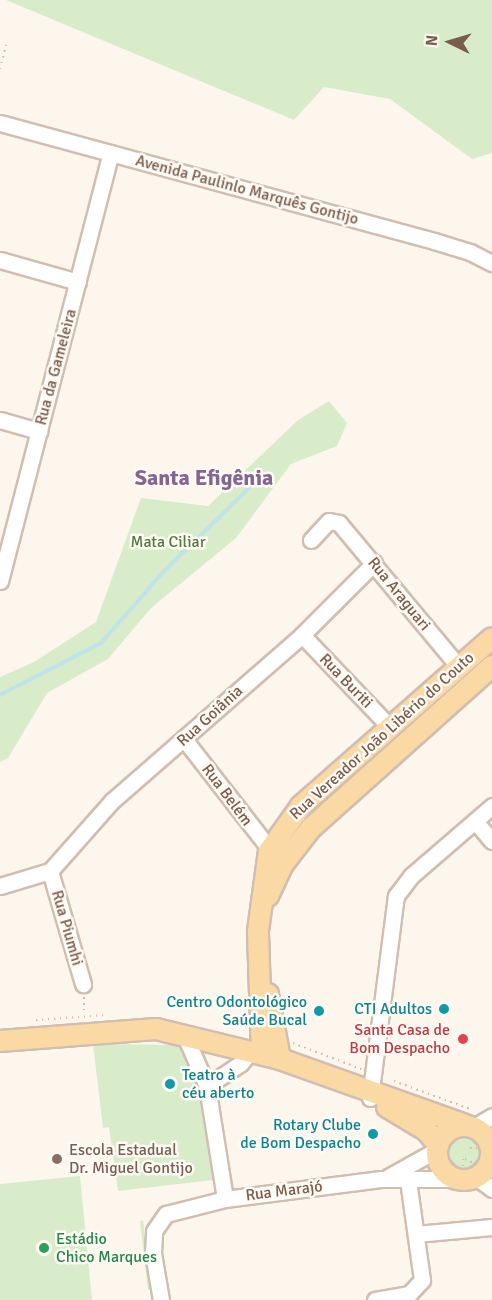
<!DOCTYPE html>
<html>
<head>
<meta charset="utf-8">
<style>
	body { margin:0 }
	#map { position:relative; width:492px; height:1300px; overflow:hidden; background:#fdf6ec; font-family:Signika,sans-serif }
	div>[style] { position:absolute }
	.green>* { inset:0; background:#d8ecc9 }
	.round { border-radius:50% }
	.stream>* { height:4px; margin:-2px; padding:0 2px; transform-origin:2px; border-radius:2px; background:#bfe3e8 }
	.path>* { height:2px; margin-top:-1px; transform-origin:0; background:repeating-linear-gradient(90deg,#d9b8a5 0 1.5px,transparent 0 6px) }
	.roads { filter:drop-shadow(2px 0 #d1beb0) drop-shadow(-2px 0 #d1beb0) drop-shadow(0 2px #d1beb0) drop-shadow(0 -2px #d1beb0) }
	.minor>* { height:15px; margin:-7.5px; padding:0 7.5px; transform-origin:7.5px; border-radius:7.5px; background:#fff }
	.major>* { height:20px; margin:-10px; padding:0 10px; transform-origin:10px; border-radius:10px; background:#fbd9a5 }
	.major>.ring { margin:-10px; padding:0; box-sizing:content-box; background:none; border:20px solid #fbd9a5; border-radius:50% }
	.dots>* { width:16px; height:16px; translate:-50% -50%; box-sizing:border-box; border:3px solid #fffaf3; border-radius:50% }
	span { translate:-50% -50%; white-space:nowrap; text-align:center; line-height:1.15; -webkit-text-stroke:5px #fffaf3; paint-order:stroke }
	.street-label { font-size:16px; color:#7a5c4d }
	.park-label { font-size:16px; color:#537a41 }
	.culture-label { font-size:16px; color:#0d838f }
	.right { translate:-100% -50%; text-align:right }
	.left { translate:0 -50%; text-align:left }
	.health-label { font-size:16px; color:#be3a42 }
	.education-label { font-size:16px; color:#785e54 }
	.leisure-label { font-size:16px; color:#27864d }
	.district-label { font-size:22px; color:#846695; font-weight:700 }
	.north { position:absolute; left:420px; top:12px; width:60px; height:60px; -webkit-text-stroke:4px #fffaf3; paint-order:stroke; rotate:275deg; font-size:16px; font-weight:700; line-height:24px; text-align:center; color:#7a5c4d }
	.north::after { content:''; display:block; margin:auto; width:21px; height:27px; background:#7a5c4d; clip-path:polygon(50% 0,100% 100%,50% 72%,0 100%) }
</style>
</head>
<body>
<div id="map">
	<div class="green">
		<i style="clip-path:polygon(6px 0,492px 0,492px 153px,472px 159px,390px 99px,324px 87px,294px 120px)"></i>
		<i style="clip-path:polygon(329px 401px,347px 423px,337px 446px,291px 464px,236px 538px,151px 608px,108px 659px,47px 693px,8px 758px,0 762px,0 677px,34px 662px,96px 622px,141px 498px,208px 506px,298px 420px)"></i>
		<i style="clip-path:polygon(93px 1044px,184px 1045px,198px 1070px,213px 1180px,118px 1191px,109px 1127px,103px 1128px)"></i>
		<i class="round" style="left:441px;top:1129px;width:46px;height:46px"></i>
		<i style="clip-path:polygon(80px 1176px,92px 1300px,0 1300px,0 1184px)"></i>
		<i style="clip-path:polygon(143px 1220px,152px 1290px,148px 1290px,140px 1221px)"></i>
	</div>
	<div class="stream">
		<i style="left:0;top:695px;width:114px;rotate:-27.2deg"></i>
		<i style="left:101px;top:643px;width:97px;rotate:-48.8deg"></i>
		<i style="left:165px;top:570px;width:120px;rotate:-44.3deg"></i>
	</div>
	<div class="path">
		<i style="left:0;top:69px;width:25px;rotate:-76deg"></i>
		<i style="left:84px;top:997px;width:18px;rotate:90deg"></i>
		<i style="left:36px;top:1020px;width:69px;rotate:-4.1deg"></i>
		<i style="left:293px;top:1043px;width:73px;rotate:20.9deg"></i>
		<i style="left:394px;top:1081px;width:84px;rotate:20.2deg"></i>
		<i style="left:470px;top:1148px;width:17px;rotate:3deg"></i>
		<i style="left:463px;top:1159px;width:7px;rotate:90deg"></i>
		<i style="left:465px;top:1159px;width:10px;rotate:24deg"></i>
	</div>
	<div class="roads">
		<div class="minor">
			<i style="left:0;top:123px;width:450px;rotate:15.2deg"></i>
			<i style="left:434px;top:241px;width:38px;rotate:17deg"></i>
			<i style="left:470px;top:252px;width:25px;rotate:27deg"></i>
			<i style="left:0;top:260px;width:81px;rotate:15.8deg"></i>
			<i style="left:0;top:420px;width:41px;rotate:15.8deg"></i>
			<i style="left:311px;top:540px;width:26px;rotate:-47deg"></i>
			<i style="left:329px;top:521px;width:10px;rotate:11deg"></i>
			<i style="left:339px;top:523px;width:186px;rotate:50.2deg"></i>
			<i style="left:0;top:581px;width:442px;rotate:-75.5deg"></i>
			<i style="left:302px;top:635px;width:127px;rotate:46.3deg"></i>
			<i style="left:184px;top:739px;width:150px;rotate:52.1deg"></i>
			<i style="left:475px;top:821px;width:26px;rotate:50deg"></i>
			<i style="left:50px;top:871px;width:94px;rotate:-48.5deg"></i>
			<i style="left:112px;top:801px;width:252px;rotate:-41.1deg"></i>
			<i style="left:302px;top:635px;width:102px;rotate:-45deg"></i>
			<i style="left:50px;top:871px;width:118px;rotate:73.7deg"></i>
			<i style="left:0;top:886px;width:52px;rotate:-16.7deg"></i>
			<i style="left:185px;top:1036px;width:55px;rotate:66.3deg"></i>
			<i style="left:207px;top:1086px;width:114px;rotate:80.9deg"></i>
			<i style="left:207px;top:1086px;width:40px;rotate:-34deg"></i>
			<i style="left:240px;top:1064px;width:17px;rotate:-50deg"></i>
			<i style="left:370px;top:1098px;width:204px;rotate:-82.7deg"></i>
			<i style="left:396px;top:896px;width:25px;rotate:-53deg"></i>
			<i style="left:411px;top:876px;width:107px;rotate:-40.8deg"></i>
			<i style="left:474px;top:1127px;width:21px;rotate:-31deg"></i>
			<i style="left:388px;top:1177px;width:57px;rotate:-29.2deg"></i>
			<i style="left:476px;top:1177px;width:20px;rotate:37deg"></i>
			<i style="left:416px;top:1234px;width:76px;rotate:-5.3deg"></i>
			<i style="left:161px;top:1300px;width:48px;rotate:-99.7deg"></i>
			<i style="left:153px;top:1253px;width:22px;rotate:-87deg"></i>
			<i style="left:154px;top:1231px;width:21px;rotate:-55deg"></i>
			<i style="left:166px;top:1214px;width:61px;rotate:-14.3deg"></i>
			<i style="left:225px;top:1199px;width:157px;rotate:-7.3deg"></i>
			<i style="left:381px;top:1179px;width:78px"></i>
			<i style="left:375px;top:1300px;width:35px;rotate:-10deg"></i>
			<i style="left:409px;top:1294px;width:19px;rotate:-47deg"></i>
			<i style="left:422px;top:1280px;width:101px;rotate:-98deg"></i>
		</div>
		<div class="major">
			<i style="left:268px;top:896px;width:35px;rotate:-65deg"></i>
			<i style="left:283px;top:864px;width:46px;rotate:-52.1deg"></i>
			<i style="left:311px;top:828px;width:243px;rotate:-41.8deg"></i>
			<i style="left:268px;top:994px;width:66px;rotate:79.5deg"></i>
			<i style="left:0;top:1041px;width:156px;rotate:-4.4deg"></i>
			<i style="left:156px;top:1029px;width:128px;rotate:13.6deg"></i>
			<i style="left:280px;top:1059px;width:196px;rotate:19.6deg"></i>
			<i style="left:262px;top:1054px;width:123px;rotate:-91.9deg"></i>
			<i style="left:258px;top:931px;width:81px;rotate:-82.2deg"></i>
			<i style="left:269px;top:851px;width:55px;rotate:-54.6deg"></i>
			<i style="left:301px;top:806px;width:254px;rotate:-41.3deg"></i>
			<i style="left:387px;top:1107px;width:47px;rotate:31deg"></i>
			<i style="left:427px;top:1131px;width:18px;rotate:52deg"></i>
			<i class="ring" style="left:437px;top:1126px;width:34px;height:34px"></i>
		</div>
	</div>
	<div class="dots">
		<i style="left:444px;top:1009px;background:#0f9aa8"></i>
		<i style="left:319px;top:1011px;background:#0f9aa8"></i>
		<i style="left:463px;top:1039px;background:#e0444e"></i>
		<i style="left:170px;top:1084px;background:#0f9aa8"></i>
		<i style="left:373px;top:1134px;background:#0f9aa8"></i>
		<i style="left:57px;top:1159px;background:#8d6e63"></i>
		<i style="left:44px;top:1248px;background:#2e9e5b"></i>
	</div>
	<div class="street-label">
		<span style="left:247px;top:190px;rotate:15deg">Avenida Paulinlo Marquês Gontijo</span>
		<span style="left:56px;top:367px;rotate:-75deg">Rua da Gameleira</span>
		<span style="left:399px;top:594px;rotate:51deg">Rua Araguari</span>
		<span style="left:346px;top:681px;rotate:46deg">Rua Buriti</span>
		<span style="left:210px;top:716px;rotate:-42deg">Rua Goiânia</span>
		<span style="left:382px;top:736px;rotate:-42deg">Rua Vereador João Libério do Couto</span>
		<span style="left:227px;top:795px;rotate:53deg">Rua Belém</span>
		<span style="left:67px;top:928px;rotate:74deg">Rua Piumhi</span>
		<span style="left:284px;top:1191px;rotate:-7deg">Rua Marajó</span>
	</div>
	<div class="park-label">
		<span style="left:168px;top:542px">Mata Ciliar</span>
	</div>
	<div class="culture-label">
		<span class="right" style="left:307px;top:1011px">Centro Odontológico<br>Saúde Bucal</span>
		<span class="right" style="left:432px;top:1009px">CTI Adultos</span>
		<span class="left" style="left:182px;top:1084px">Teatro à<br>céu aberto</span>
		<span class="right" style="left:361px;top:1134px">Rotary Clube<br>de Bom Despacho</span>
	</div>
	<div class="health-label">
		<span class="right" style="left:450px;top:1039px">Santa Casa de<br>Bom Despacho</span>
	</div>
	<div class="education-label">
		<span class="left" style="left:69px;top:1159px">Escola Estadual<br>Dr. Miguel Gontijo</span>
	</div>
	<div class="leisure-label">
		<span class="left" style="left:56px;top:1248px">Estádio<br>Chico Marques</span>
	</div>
	<div class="district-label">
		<span style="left:204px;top:478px">Santa Efigênia</span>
	</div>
	<div class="north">N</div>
</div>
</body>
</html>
